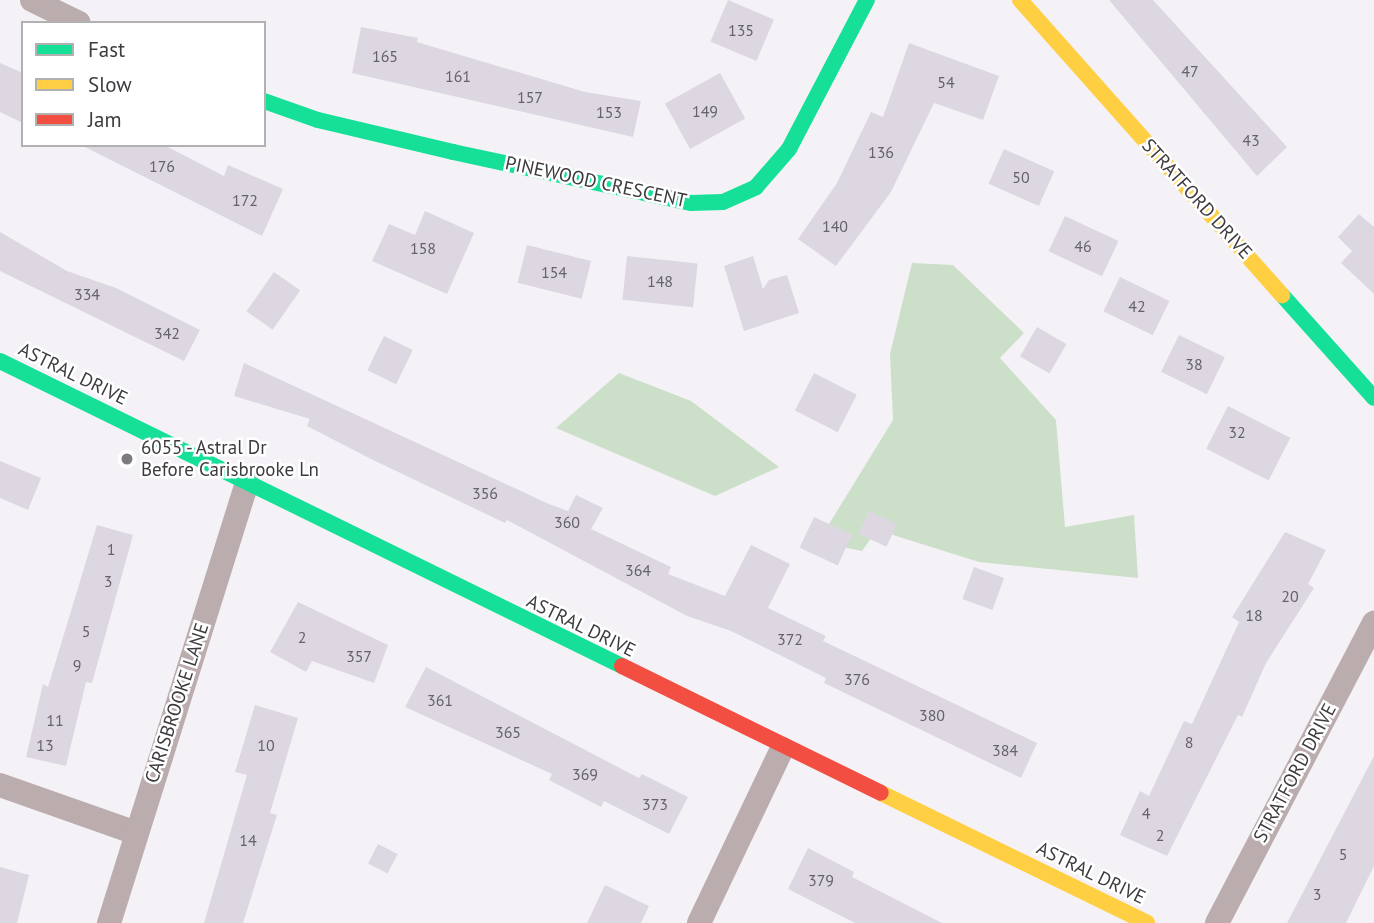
<!DOCTYPE html>
<html>
<head>
<meta charset="utf-8">
<style>
	body { margin:0 }
	#map { position:relative; width:1374px; height:923px; overflow:hidden; background:#f5f2f7; font-family:"PT Sans",sans-serif }
	div>[style] { position:absolute }
	.forest>* { inset:0; background:#ccdfc9 }
	.building>* { inset:0; background:#ddd7e2; transform-origin:0 0 }
	.street>* { height:24px; margin:-12px; padding:0 12px; transform-origin:12px; border-radius:12px; background:#bbacae }
	.fast>* { height:16px; margin:-8px; padding:0 8px; transform-origin:8px; border-radius:8px; background:#16e098 }
	.slow>* { height:16px; margin:-8px; padding:0 8px; transform-origin:8px; border-radius:8px; background:#ffcf43 }
	.jam>* { height:16px; margin:-8px; padding:0 8px; transform-origin:8px; border-radius:8px; background:#f24e42 }
	.dots>* { width:19px; height:19px; translate:-50% -50%; box-sizing:border-box; border:4px solid #fff; border-radius:50% }
	span { translate:-50% -50%; white-space:nowrap; text-align:center; line-height:1.15; -webkit-text-stroke:5px #fff; paint-order:stroke }
	.number-label { font-size:16px; color:#656268 }
	.number-label span { -webkit-text-stroke-width:0 }
	.street-label { font-size:19px; color:#3d3b3f }
	.poi-label { font-size:19px; color:#3d3b3f }
	.left { translate:0 -50%; text-align:left }
	.legend { position:absolute; left:21px; top:21px; width:245px; height:126px; box-sizing:border-box; background:#fff; border:2px solid #b1b1b2; margin:0; padding:9px 12px; list-style:none; font-size:21px; color:#3d3b3f }
	.legend li { display:flex; align-items:center; gap:14px; height:35px }
	.legend b { width:35px; border:2px solid #b1b1b2 }
</style>
</head>
<body>
<div id="map">
	<div class="forest">
		<i style="clip-path:polygon(912px 263px,953px 265px,1024px 333px,1000px 358px,1056px 420px,1065px 527px,1134px 515px,1138px 578px,979px 562px,877px 530px,862px 551px,818px 542px,893px 420px,890px 354px)"></i>
		<i style="clip-path:polygon(619px 373px,691px 401px,779px 467px,715px 496px,556px 428px)"></i>
	</div>
	<div class="building">
		<i style="left:728px;top:0;width:50px;height:45px;rotate:23deg"></i>
		<i style="clip-path:polygon(1109px 0,1153px 0,1287px 147px,1257px 176px)"></i>
		<i style="clip-path:polygon(361px 27px,418px 38px,417px 42px,585px 92px,641px 101px,633px 137px,352px 73px)"></i>
		<i style="clip-path:polygon(909px 43px,999px 76px,983px 120px,934px 103px,891px 192px,836px 266px,798px 239px,837px 183px,871px 112px,883px 117px)"></i>
		<i style="clip-path:polygon(0 63px,23px 73px,23px 123px,0 112px)"></i>
		<i style="left:720px;top:73px;width:52px;height:63px;rotate:61deg"></i>
		<i style="clip-path:polygon(81px 145px,164px 145px,224px 176px,228px 165px,283px 189px,262px 236px)"></i>
		<i style="left:1004px;top:149px;width:55px;height:38px;rotate:24deg"></i>
		<i style="clip-path:polygon(425px 211px,474px 233px,447px 294px,372px 261px,389px 224px,415px 235px)"></i>
		<i style="clip-path:polygon(1359px 214px,1374px 227px,1374px 294px,1341px 263px,1352px 251px,1338px 237px)"></i>
		<i style="left:1065px;top:216px;width:59px;height:39px;rotate:25deg"></i>
		<i style="clip-path:polygon(0 232px,67px 271px,116px 288px,200px 330px,184px 361px,0 271px)"></i>
		<i style="left:527px;top:245px;width:66px;height:39px;rotate:14deg"></i>
		<i style="left:627px;top:256px;width:71px;height:44px;rotate:6deg"></i>
		<i style="clip-path:polygon(753px 256px,763px 289px,769px 280px,787px 275px,799px 313px,744px 331px,724px 266px)"></i>
		<i style="left:274px;top:272px;width:32px;height:48px;rotate:35deg"></i>
		<i style="left:1120px;top:277px;width:55px;height:38px;rotate:26deg"></i>
		<i style="left:1037px;top:327px;width:34px;height:34px;rotate:30deg"></i>
		<i style="left:1179px;top:335px;width:51px;height:41px;rotate:26deg"></i>
		<i style="left:384px;top:336px;width:32px;height:38px;rotate:26deg"></i>
		<i style="clip-path:polygon(244px 363px,549px 504px,568px 511px,576px 495px,603px 508px,591px 529px,671px 567px,668px 574px,725px 596px,751px 545px,790px 564px,768px 608px,826px 636px,823px 641px,1037px 743px,1021px 778px,824px 683px,826px 678px,731px 631px,687px 616px,507px 520px,505px 523px,371px 459px,307px 426px,310px 419px,234px 396px)"></i>
		<i style="left:814px;top:373px;width:48px;height:42px;rotate:27deg"></i>
		<i style="left:1228px;top:406px;width:70px;height:48px;rotate:27deg"></i>
		<i style="clip-path:polygon(0 461px,41px 478px,28px 510px,0 498px)"></i>
		<i style="left:869px;top:511px;width:31px;height:25px;rotate:25deg"></i>
		<i style="left:814px;top:517px;width:42px;height:34px;rotate:25deg"></i>
		<i style="clip-path:polygon(97px 525px,133px 535px,92px 683px,86px 682px,66px 766px,26px 757px,43px 684px,48px 687px)"></i>
		<i style="clip-path:polygon(1285px 532px,1326px 550px,1308px 584px,1314px 588px,1266px 663px,1242px 717px,1238px 715px,1167px 856px,1120px 835px,1140px 791px,1149px 796px,1184px 721px,1192px 724px,1239px 622px,1232px 617px)"></i>
		<i style="left:974px;top:567px;width:32px;height:34px;rotate:20deg"></i>
		<i style="clip-path:polygon(298px 602px,388px 645px,374px 683px,312px 661px,306px 672px,270px 652px)"></i>
		<i style="clip-path:polygon(426px 667px,639px 778px,642px 774px,688px 797px,669px 834px,604px 801px,601px 807px,549px 780px,552px 774px,405px 707px)"></i>
		<i style="clip-path:polygon(255px 705px,298px 718px,270px 813px,277px 815px,243px 923px,204px 923px,247px 775px,235px 772px)"></i>
		<i style="clip-path:polygon(1374px 756px,1374px 866px,1346px 923px,1287px 923px)"></i>
		<i style="left:378px;top:844px;width:22px;height:22px;rotate:27deg"></i>
		<i style="clip-path:polygon(808px 848px,854px 872px,852px 877px,942px 923px,855px 923px,788px 889px)"></i>
		<i style="clip-path:polygon(0 867px,29px 875px,17px 923px,0 923px)"></i>
		<i style="clip-path:polygon(605px 885px,649px 906px,641px 923px,587px 923px)"></i>
	</div>
	<div class="street">
		<i style="left:32px;top:0;width:52px;rotate:26.1deg"></i>
		<i style="left:0;top:785px;width:144px;rotate:19.4deg"></i>
		<i style="left:109px;top:923px;width:461px;rotate:-72.6deg"></i>
		<i style="left:699px;top:923px;width:193px;rotate:-64.5deg"></i>
		<i style="left:1217px;top:923px;width:339px;rotate:-62.4deg"></i>
	</div>
	<div class="fast">
		<i style="left:264px;top:101px;width:57px;rotate:19.4deg"></i>
		<i style="left:318px;top:120px;width:139px;rotate:13.3deg"></i>
		<i style="left:453px;top:152px;width:243px;rotate:12.1deg"></i>
		<i style="left:691px;top:203px;width:32px;rotate:-2deg"></i>
		<i style="left:723px;top:202px;width:36px;rotate:-24deg"></i>
		<i style="left:756px;top:187px;width:50px;rotate:-49deg"></i>
		<i style="left:789px;top:149px;width:168px;rotate:-62.4deg"></i>
		<i style="left:1282px;top:295px;width:138px;rotate:48.2deg"></i>
		<i style="left:0;top:361px;width:693px;rotate:26.12deg"></i>
	</div>
	<div class="slow">
		<i style="left:1020px;top:0;width:395px;rotate:48.4deg"></i>
		<i style="left:881px;top:793px;width:296px;rotate:26deg"></i>
	</div>
	<div class="jam">
		<i style="left:622px;top:666px;width:288px;rotate:26.1deg"></i>
	</div>
	<div class="dots">
		<i style="left:127px;top:459px;background:#7d7b7f"></i>
	</div>
	<div class="number-label">
		<span style="left:741px;top:30px">135</span>
		<span style="left:385px;top:56px">165</span>
		<span style="left:1190px;top:71px">47</span>
		<span style="left:458px;top:76px">161</span>
		<span style="left:946px;top:82px">54</span>
		<span style="left:530px;top:97px">157</span>
		<span style="left:705px;top:111px">149</span>
		<span style="left:609px;top:112px">153</span>
		<span style="left:1251px;top:140px">43</span>
		<span style="left:881px;top:152px">136</span>
		<span style="left:162px;top:166px">176</span>
		<span style="left:1021px;top:177px">50</span>
		<span style="left:245px;top:200px">172</span>
		<span style="left:835px;top:226px">140</span>
		<span style="left:1083px;top:246px">46</span>
		<span style="left:423px;top:248px">158</span>
		<span style="left:554px;top:272px">154</span>
		<span style="left:660px;top:281px">148</span>
		<span style="left:87px;top:294px">334</span>
		<span style="left:1137px;top:306px">42</span>
		<span style="left:167px;top:333px">342</span>
		<span style="left:1194px;top:364px">38</span>
		<span style="left:1237px;top:432px">32</span>
		<span style="left:485px;top:493px">356</span>
		<span style="left:567px;top:522px">360</span>
		<span style="left:111px;top:549px">1</span>
		<span style="left:638px;top:570px">364</span>
		<span style="left:108px;top:581px">3</span>
		<span style="left:1290px;top:596px">20</span>
		<span style="left:1254px;top:615px">18</span>
		<span style="left:86px;top:631px">5</span>
		<span style="left:302px;top:637px">2</span>
		<span style="left:790px;top:639px">372</span>
		<span style="left:359px;top:656px">357</span>
		<span style="left:77px;top:665px">9</span>
		<span style="left:857px;top:679px">376</span>
		<span style="left:440px;top:700px">361</span>
		<span style="left:932px;top:715px">380</span>
		<span style="left:55px;top:720px">11</span>
		<span style="left:508px;top:732px">365</span>
		<span style="left:1189px;top:742px">8</span>
		<span style="left:45px;top:745px">13</span>
		<span style="left:266px;top:745px">10</span>
		<span style="left:1005px;top:750px">384</span>
		<span style="left:585px;top:774px">369</span>
		<span style="left:655px;top:804px">373</span>
		<span style="left:1146px;top:813px">4</span>
		<span style="left:1160px;top:835px">2</span>
		<span style="left:248px;top:840px">14</span>
		<span style="left:1343px;top:854px">5</span>
		<span style="left:821px;top:880px">379</span>
		<span style="left:1317px;top:894px">3</span>
	</div>
	<div class="street-label">
		<span style="left:596px;top:182px;rotate:12deg">PINEWOOD CRESCENT</span>
		<span style="left:1197px;top:199px;rotate:48deg">STRATFORD DRIVE</span>
		<span style="left:73px;top:374px;rotate:26deg">ASTRAL DRIVE</span>
		<span style="left:581px;top:626px;rotate:26deg">ASTRAL DRIVE</span>
		<span style="left:177px;top:703px;rotate:-72deg">CARISBROOKE LANE</span>
		<span style="left:1295px;top:773px;rotate:-62deg">STRATFORD DRIVE</span>
		<span style="left:1091px;top:873px;rotate:26deg">ASTRAL DRIVE</span>
	</div>
	<div class="poi-label">
		<span class="left" style="left:141px;top:459px">6055 - Astral Dr<br>Before Carisbrooke Ln</span>
	</div>
	<ul class="legend">
	<li><b style="height:9px;background:#16e098"></b>Fast</li>
	<li><b style="height:9px;background:#ffcf43"></b>Slow</li>
	<li><b style="height:9px;background:#f24e42"></b>Jam</li>
	</ul>
</div>
</body>
</html>
